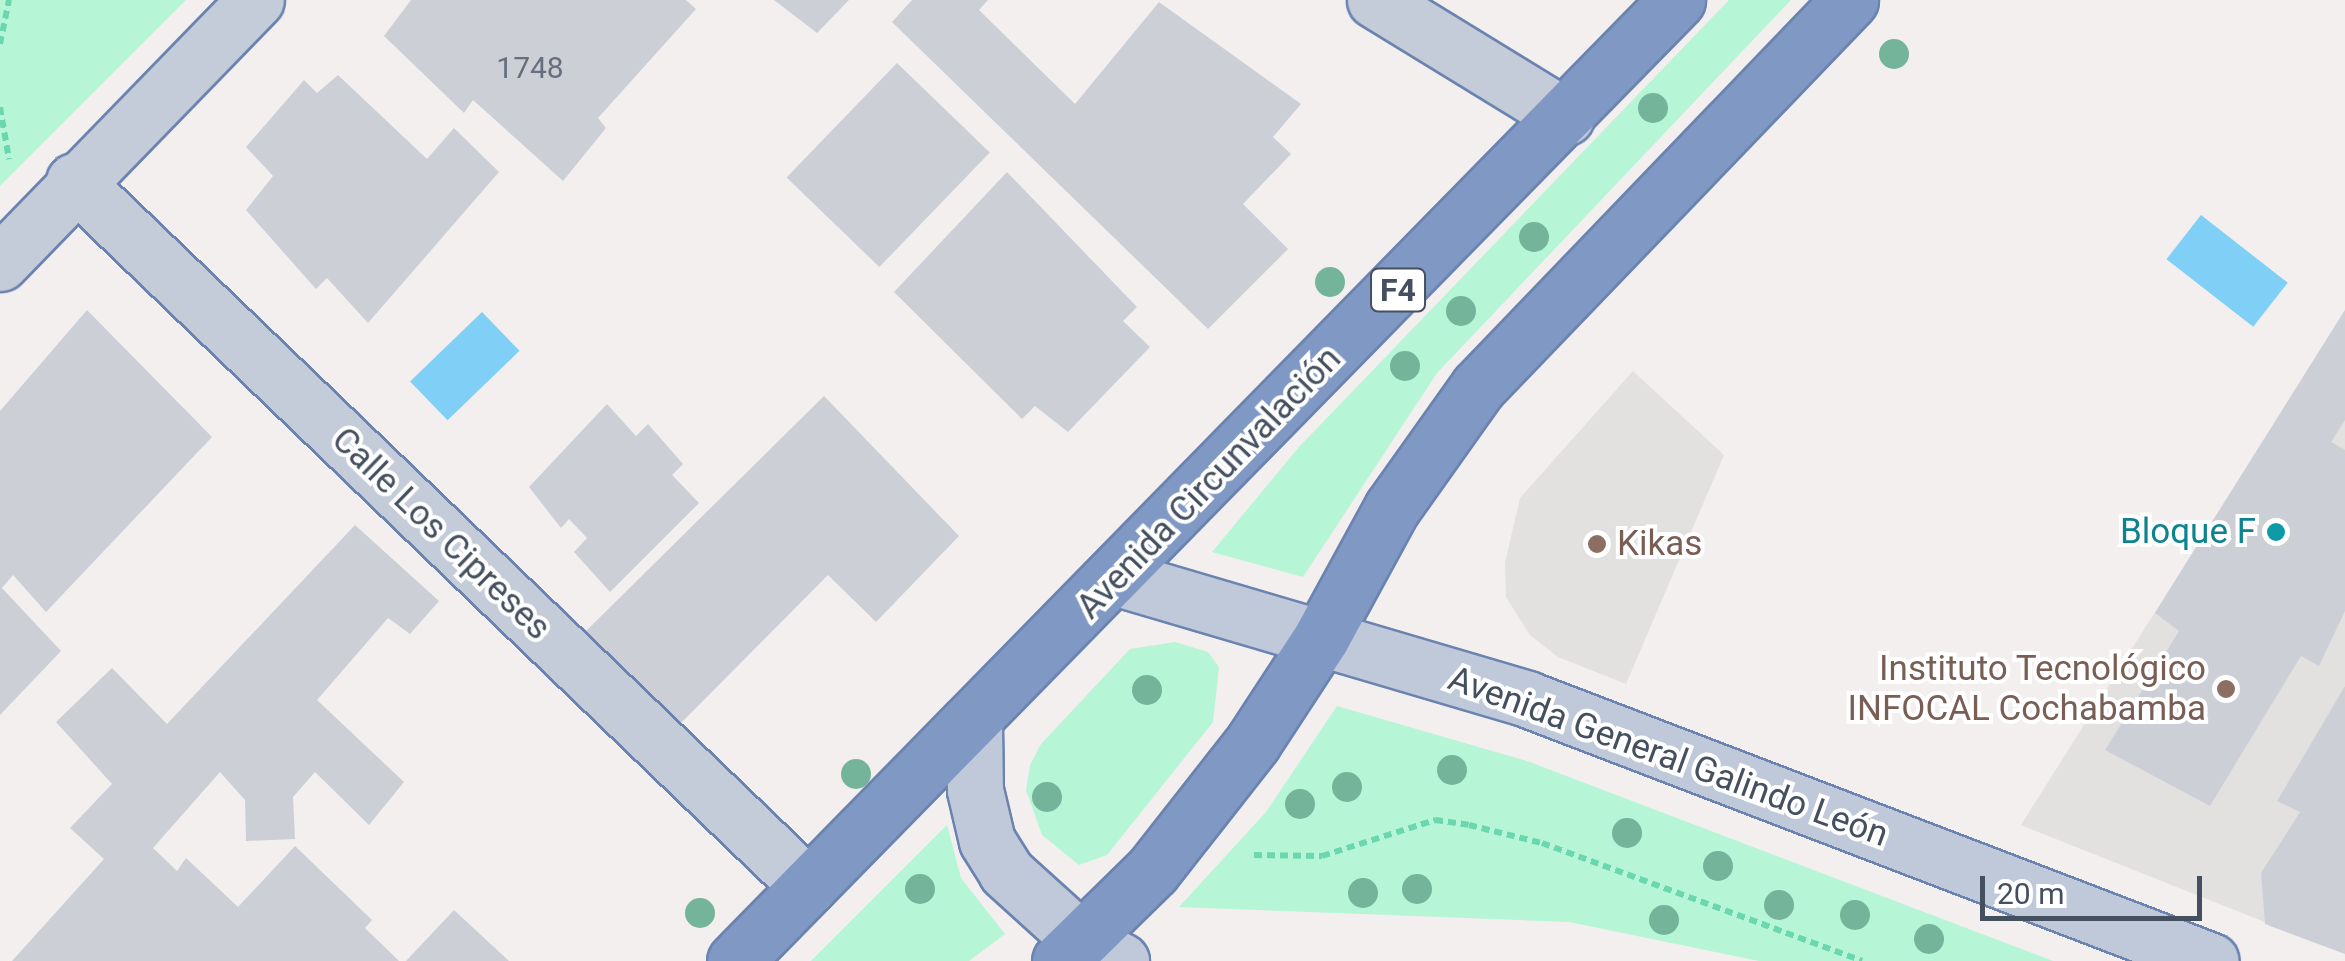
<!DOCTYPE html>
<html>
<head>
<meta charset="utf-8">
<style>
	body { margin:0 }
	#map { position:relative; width:2345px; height:961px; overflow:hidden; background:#f2efee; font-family:Roboto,sans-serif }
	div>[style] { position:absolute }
	.education>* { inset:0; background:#e3e0e0 }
	.green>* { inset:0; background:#b7f5d7 }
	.water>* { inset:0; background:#7fcff7; transform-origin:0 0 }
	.building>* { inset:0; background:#cdcfd7; transform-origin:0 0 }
	.path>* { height:6px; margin-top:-3px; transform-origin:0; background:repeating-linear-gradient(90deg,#6bd7af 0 8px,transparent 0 13px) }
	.roads { filter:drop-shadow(2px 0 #6b83b0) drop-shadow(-2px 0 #6b83b0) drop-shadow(0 2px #6b83b0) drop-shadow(0 -2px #6b83b0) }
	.street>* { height:55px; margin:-27.5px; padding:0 27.5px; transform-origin:27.5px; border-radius:27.5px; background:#c3ccd8 }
	.secondary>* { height:55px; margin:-27.5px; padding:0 27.5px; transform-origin:27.5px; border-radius:27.5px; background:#bfc9da }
	.highway>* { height:55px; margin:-27.5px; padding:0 27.5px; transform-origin:27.5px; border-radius:27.5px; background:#8099c4 }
	.trees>* { width:30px; height:30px; margin:-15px; border-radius:50%; background:#73b49a }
	.dots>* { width:28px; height:28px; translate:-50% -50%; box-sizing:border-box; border:5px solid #fff; border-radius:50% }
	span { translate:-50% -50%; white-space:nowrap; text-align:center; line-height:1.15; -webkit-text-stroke:8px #fff; paint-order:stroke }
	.number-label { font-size:30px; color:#666f7d }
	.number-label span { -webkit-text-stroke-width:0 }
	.shield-label span { padding:2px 8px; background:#fff; border:2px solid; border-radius:8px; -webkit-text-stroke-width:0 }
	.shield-label { font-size:32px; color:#444f5f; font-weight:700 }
	.street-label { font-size:35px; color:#444f5f }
	.culture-label { font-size:35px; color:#0d838f }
	.right { translate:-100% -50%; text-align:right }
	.education-label { font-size:35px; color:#785e54 }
	.left { translate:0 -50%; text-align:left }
	.scale { position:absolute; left:1980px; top:876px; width:222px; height:45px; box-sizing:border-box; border:5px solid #444f5f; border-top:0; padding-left:12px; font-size:30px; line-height:35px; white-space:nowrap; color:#444f5f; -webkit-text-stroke:8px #fff; paint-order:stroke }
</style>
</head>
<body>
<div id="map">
	<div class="education">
		<i style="clip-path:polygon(2345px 310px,2345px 954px,2021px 825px)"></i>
		<i style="clip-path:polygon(1633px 371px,1724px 455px,1626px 684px,1558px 657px,1530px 635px,1506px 597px,1505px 563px,1520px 498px)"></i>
	</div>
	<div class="green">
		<i style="clip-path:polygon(0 0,186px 0,0 186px)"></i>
		<i style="clip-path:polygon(1729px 0,1791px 0,1437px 373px,1303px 577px,1212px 552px,1299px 447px)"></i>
		<i style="clip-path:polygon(1175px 642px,1208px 652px,1219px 667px,1213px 722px,1107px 855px,1079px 865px,1042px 835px,1026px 790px,1030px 765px,1041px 744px,1130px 649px)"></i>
		<i style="clip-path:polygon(1337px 706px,1527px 761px,2053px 961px,1759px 961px,1569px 922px,1179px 907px,1266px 812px)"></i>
		<i style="clip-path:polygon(947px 825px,961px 878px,1005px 934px,969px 961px,811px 961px)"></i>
	</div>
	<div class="water">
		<i style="left:2201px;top:215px;width:110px;height:56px;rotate:38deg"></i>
		<i style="left:482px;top:312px;width:54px;height:100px;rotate:46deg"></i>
	</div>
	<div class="building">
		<i style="clip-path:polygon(411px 0,686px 0,696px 9px,598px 118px,606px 128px,563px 181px,473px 100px,464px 113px,384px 36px)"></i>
		<i style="clip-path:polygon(774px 0,849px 0,817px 33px)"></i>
		<i style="clip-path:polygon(912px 0,988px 0,979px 10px,1075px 104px,1159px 2px,1301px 104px,1273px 137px,1291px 154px,1243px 204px,1288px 249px,1208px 329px,892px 22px)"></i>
		<i style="left:897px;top:63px;width:129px;height:159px;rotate:44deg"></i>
		<i style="clip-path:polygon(338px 75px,427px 159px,454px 128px,499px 172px,368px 323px,327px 278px,316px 289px,246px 210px,273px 176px,246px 147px,304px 80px,317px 93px)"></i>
		<i style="clip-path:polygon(1007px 172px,1137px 307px,1123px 321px,1150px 347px,1068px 432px,1035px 406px,1022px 419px,894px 292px)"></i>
		<i style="clip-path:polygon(87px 310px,212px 437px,46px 612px,13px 575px,2px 588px,61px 651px,0 715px,0 411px)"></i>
		<i style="clip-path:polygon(2345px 310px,2345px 420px,2331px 442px,2345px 450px,2345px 611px,2319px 666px,2301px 656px,2210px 806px,2105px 750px,2179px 631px,2155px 613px)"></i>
		<i style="clip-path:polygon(824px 396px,959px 536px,876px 622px,828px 575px,681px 723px,586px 631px)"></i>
		<i style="clip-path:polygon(607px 404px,636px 436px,648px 424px,683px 464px,672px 475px,699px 503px,610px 592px,574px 552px,587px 538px,569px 519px,561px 528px,529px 487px)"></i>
		<i style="clip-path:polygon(355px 525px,439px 601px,410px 634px,388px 618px,317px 700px,404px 782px,369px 825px,315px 772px,293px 797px,295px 839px,246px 841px,245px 800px,220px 772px,153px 848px,177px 871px,186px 858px,238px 907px,295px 846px,372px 920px,365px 928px,399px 961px,12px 961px,104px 859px,70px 828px,112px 784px,56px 722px,112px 668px,167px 724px)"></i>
		<i style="clip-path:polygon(2345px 686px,2345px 954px,2265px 924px,2261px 873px,2300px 812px,2277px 801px)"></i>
		<i style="clip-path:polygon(454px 910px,509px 961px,406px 961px)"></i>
	</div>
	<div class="path">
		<i style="left:0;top:44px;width:45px;rotate:-78.4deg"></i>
		<i style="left:0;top:107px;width:53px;rotate:80.2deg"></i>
		<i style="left:1254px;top:855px;width:68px;rotate:0.8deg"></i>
		<i style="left:1322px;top:856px;width:119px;rotate:-17.7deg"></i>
		<i style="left:1435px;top:820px;width:34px;rotate:8deg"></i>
		<i style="left:1469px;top:825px;width:75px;rotate:13.9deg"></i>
		<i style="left:1542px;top:843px;width:341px;rotate:20.2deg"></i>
	</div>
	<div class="roads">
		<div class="street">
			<i style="left:1375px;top:0;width:224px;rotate:31.5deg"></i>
			<i style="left:74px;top:181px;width:1018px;rotate:43.85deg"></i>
			<i style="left:0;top:263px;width:367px;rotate:-45.8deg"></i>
		</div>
		<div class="secondary">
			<i style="left:1117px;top:578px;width:427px;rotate:16.4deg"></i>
			<i style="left:1527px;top:699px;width:732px;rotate:20.96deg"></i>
			<i style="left:974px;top:722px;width:68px;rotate:89.2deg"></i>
			<i style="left:975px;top:790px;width:52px;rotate:76.8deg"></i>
			<i style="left:987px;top:841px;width:36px;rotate:58deg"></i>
			<i style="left:1006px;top:872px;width:103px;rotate:42.2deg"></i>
			<i style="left:1082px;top:941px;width:44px;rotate:27.1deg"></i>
		</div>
		<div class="highway">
			<i style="left:735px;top:961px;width:1346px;rotate:-45.57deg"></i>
			<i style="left:1060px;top:961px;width:129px;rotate:-44.4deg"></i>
			<i style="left:1152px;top:871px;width:164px;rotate:-51.9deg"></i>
			<i style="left:1253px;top:742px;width:124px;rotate:-56.8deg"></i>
			<i style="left:1321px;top:638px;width:148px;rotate:-61.4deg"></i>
			<i style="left:1392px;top:508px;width:148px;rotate:-54.6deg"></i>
			<i style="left:1478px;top:387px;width:537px;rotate:-46.13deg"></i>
		</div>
	</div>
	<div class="trees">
		<i style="left:1894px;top:54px"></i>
		<i style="left:1653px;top:108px"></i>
		<i style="left:1534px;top:237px"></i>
		<i style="left:1330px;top:282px"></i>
		<i style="left:1461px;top:311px"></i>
		<i style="left:1405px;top:366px"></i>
		<i style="left:1147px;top:690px"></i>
		<i style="left:1452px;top:770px"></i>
		<i style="left:856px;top:774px"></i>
		<i style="left:1347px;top:787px"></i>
		<i style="left:1047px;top:797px"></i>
		<i style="left:1300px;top:804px"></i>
		<i style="left:1627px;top:833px"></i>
		<i style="left:1718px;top:866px"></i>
		<i style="left:920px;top:889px"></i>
		<i style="left:1417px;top:889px"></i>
		<i style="left:1363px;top:893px"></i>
		<i style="left:1779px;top:905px"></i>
		<i style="left:700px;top:913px"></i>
		<i style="left:1855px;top:915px"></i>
		<i style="left:1664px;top:920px"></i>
		<i style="left:1929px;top:939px"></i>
	</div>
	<div class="dots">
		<i style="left:2276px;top:532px;background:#0f9aa8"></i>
		<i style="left:1597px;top:544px;background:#8d6e63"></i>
		<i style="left:2226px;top:689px;background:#8d6e63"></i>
	</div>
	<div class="number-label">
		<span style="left:530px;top:68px">1748</span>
	</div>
	<div class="shield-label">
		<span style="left:1398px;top:290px">F4</span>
	</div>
	<div class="street-label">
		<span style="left:1209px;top:483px;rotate:-46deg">Avenida Circunvalación</span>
		<span style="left:441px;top:534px;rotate:44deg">Calle Los Cipreses</span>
		<span style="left:1668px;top:757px;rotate:20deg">Avenida General Galindo León</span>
	</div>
	<div class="culture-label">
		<span class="right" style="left:2256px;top:532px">Bloque F</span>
	</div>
	<div class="education-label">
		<span class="left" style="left:1617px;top:544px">Kikas</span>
		<span class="right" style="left:2206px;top:689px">Instituto Tecnológico<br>INFOCAL Cochabamba</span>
	</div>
	<div class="scale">20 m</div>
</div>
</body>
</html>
